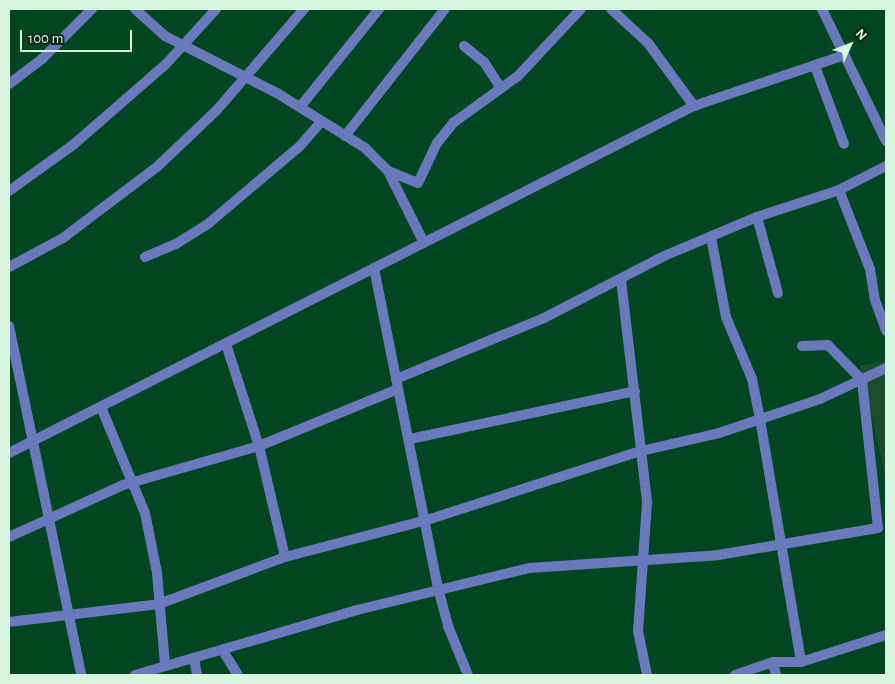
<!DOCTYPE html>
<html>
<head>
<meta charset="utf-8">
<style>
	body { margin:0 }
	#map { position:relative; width:895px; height:684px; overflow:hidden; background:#024521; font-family:"Alegreya Sans",sans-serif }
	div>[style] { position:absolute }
	.built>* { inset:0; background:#1a4d2e }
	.minor>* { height:10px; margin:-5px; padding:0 5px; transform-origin:5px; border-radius:5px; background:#6a79bb }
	span { translate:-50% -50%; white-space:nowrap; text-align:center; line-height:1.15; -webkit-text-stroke:4.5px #0d2515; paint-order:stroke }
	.frame { position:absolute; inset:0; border:10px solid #d7f5df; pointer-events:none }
	.north { position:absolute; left:825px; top:20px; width:50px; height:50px; -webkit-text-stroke:4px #0d2515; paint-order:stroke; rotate:47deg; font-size:14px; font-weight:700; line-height:20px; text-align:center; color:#d7f5df }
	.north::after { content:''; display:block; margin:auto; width:18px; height:22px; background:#d7f5df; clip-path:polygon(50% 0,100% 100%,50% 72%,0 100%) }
	.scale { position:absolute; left:20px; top:30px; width:112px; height:22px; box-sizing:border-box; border:2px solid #d7f5df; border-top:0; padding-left:6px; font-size:15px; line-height:18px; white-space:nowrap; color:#d7f5df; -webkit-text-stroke:4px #0d2515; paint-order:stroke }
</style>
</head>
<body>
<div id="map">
	<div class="built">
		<i style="clip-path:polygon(886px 360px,886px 479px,860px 366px)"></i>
	</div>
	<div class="minor">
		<i style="left:135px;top:9px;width:40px;rotate:42deg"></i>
		<i style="left:165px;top:36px;width:126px;rotate:27deg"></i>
		<i style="left:277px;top:93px;width:104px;rotate:32deg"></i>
		<i style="left:365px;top:148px;width:33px;rotate:45deg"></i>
		<i style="left:388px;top:171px;width:80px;rotate:63.4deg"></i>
		<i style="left:611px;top:9px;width:50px;rotate:42.6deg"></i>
		<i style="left:648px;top:43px;width:78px;rotate:53.9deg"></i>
		<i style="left:822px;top:9px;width:147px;rotate:64.1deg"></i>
		<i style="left:464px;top:46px;width:26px;rotate:39deg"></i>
		<i style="left:484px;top:62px;width:30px;rotate:57deg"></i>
		<i style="left:815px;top:66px;width:83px;rotate:69.6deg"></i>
		<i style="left:9px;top:84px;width:41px;rotate:-37.1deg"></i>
		<i style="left:42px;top:59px;width:71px;rotate:-45deg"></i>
		<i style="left:300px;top:107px;width:126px;rotate:-51.1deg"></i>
		<i style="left:345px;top:136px;width:162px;rotate:-51.8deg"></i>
		<i style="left:388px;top:171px;width:32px;rotate:22deg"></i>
		<i style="left:418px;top:183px;width:44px;rotate:-64.6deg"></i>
		<i style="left:437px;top:143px;width:26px;rotate:-51deg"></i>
		<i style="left:453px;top:123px;width:80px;rotate:-35.9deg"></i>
		<i style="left:518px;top:76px;width:92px;rotate:-46.8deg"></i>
		<i style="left:839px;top:190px;width:85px;rotate:68.6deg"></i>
		<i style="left:870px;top:269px;width:31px;rotate:81deg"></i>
		<i style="left:875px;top:300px;width:33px;rotate:70deg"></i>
		<i style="left:9px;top:191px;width:79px;rotate:-35.7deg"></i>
		<i style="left:73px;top:145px;width:123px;rotate:-41.1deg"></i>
		<i style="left:166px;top:64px;width:74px;rotate:-47.7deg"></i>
		<i style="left:757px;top:217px;width:79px;rotate:74.6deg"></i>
		<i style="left:711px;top:237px;width:81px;rotate:79.4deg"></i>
		<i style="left:726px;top:317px;width:67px;rotate:67.2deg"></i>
		<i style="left:752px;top:379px;width:41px;rotate:78.7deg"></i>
		<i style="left:760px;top:419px;width:246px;rotate:80.4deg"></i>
		<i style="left:145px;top:257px;width:34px;rotate:-23deg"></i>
		<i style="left:176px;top:244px;width:39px;rotate:-32deg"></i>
		<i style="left:209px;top:223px;width:119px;rotate:-40.2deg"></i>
		<i style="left:300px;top:146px;width:32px;rotate:-49deg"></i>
		<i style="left:9px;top:267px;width:61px;rotate:-28.2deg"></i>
		<i style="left:63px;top:238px;width:118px;rotate:-37.1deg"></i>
		<i style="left:157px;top:167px;width:81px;rotate:-43.5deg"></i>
		<i style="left:216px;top:111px;width:135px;rotate:-49.2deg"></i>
		<i style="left:374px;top:268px;width:326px;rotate:78.7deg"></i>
		<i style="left:438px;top:588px;width:39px;rotate:75deg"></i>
		<i style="left:448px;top:626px;width:53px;rotate:67.8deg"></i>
		<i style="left:621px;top:280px;width:225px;rotate:83.3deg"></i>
		<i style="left:647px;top:503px;width:128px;rotate:94deg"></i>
		<i style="left:638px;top:631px;width:45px;rotate:78.4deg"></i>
		<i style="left:9px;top:326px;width:356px;rotate:78.3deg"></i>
		<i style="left:226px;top:344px;width:107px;rotate:72.1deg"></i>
		<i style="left:259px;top:446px;width:114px;rotate:76.8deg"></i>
		<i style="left:396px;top:379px;width:160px;rotate:-22.4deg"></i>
		<i style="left:544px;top:318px;width:135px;rotate:-27.3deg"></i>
		<i style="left:664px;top:256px;width:101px;rotate:-22.8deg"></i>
		<i style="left:757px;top:217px;width:86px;rotate:-18.2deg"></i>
		<i style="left:839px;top:190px;width:53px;rotate:-27.1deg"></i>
		<i style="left:101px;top:407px;width:115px;rotate:67.5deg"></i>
		<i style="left:145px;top:513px;width:61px;rotate:78.7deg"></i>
		<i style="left:157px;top:573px;width:92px;rotate:85deg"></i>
		<i style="left:410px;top:439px;width:230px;rotate:-12deg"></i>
		<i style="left:9px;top:453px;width:768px;rotate:-26.87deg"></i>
		<i style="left:694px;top:106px;width:159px;rotate:-18.7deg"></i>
		<i style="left:9px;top:537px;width:125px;rotate:-24.5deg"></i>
		<i style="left:123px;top:485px;width:141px;rotate:-16deg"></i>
		<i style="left:259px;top:446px;width:150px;rotate:-22.3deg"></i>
		<i style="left:9px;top:622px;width:151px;rotate:-6.8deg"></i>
		<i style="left:159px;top:604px;width:134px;rotate:-20.5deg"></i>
		<i style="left:285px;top:557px;width:147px;rotate:-14.6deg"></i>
		<i style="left:427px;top:520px;width:225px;rotate:-17.9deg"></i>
		<i style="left:641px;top:451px;width:80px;rotate:-13deg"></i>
		<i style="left:719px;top:433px;width:107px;rotate:-18.6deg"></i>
		<i style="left:820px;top:399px;width:73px;rotate:-25.2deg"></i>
		<i style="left:223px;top:651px;width:28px;rotate:58deg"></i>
		<i style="left:194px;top:658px;width:17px;rotate:80deg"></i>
		<i style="left:773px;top:662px;width:13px;rotate:77deg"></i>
		<i style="left:135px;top:675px;width:231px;rotate:-16.3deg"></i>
		<i style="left:357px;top:610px;width:177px;rotate:-13.7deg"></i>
		<i style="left:529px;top:568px;width:189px;rotate:-3.9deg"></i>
		<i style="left:718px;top:555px;width:162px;rotate:-9.6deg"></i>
		<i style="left:878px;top:528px;width:149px;rotate:-96.2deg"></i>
		<i style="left:862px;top:380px;width:49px;rotate:-134.2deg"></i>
		<i style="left:828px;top:345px;width:26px;rotate:178deg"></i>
		<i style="left:735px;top:675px;width:40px;rotate:-18.9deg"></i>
		<i style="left:773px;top:662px;width:28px"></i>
		<i style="left:801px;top:662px;width:89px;rotate:-17.6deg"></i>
	</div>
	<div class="frame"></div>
	<div class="north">N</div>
	<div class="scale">100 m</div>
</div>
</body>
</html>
